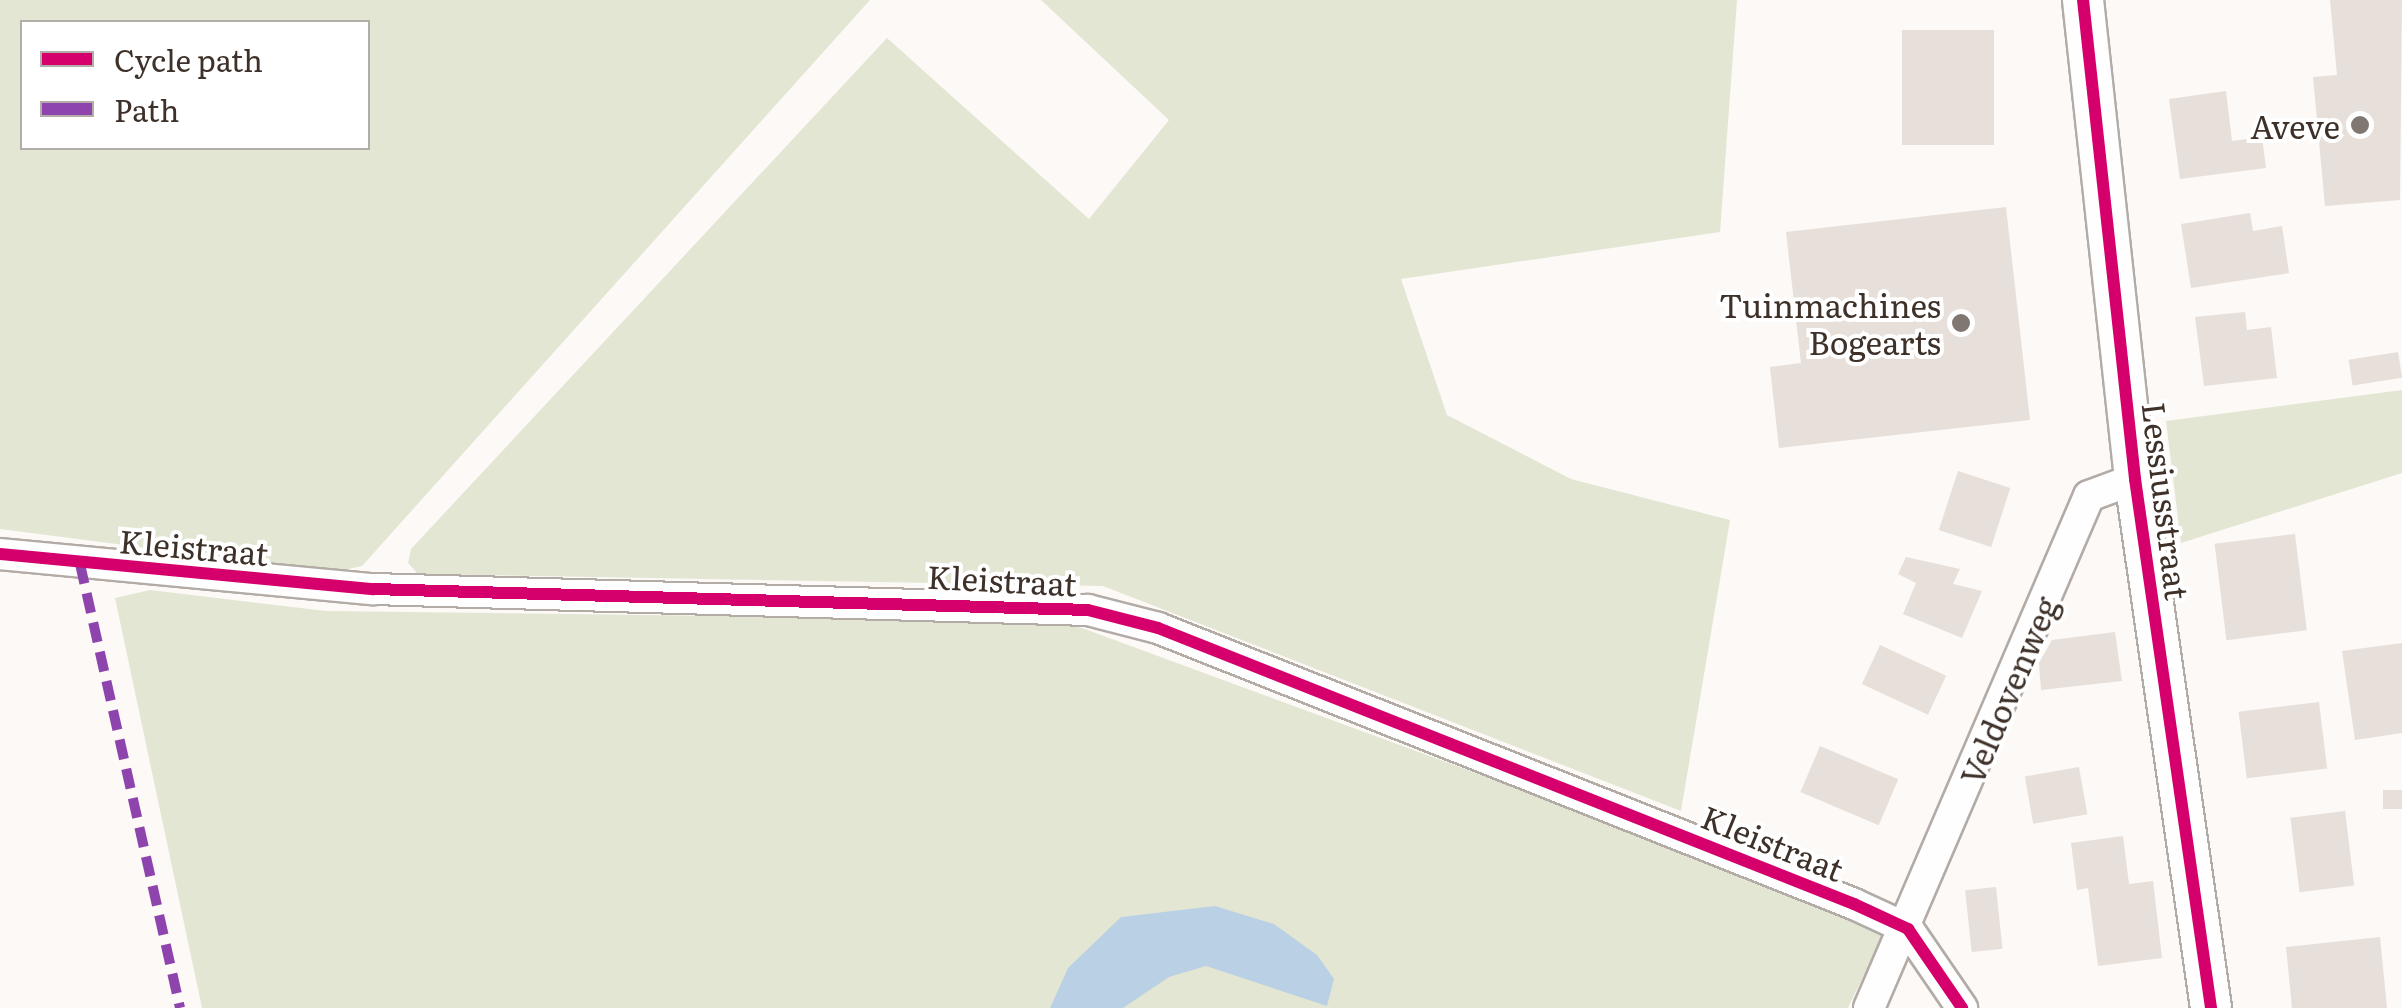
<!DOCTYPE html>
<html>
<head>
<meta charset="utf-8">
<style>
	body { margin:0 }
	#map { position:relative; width:2402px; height:1008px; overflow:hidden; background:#fcf9f6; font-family:Literata,serif }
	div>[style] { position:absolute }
	.green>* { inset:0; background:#e4e6d4 }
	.water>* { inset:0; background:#bad0e4 }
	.building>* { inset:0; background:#e7dfda; transform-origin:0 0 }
	.roads { filter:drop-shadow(2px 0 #b2aba6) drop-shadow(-2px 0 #b2aba6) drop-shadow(0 2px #b2aba6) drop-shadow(0 -2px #b2aba6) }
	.street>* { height:30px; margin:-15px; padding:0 15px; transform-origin:15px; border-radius:15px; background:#fffefe }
	.secondary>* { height:40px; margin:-20px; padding:0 20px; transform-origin:20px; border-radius:20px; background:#fffefe }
	.quiet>* { height:10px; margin-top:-5px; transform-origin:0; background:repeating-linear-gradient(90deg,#8e44ad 0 20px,transparent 0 30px) }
	.cycleway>* { height:12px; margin:-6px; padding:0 6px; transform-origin:6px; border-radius:6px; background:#d6006c }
	.dots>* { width:28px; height:28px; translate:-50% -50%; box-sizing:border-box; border:5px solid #fff; border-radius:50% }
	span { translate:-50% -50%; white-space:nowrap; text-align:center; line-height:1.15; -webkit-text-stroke:8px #fff; paint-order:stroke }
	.poi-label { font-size:32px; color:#3e3129 }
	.right { translate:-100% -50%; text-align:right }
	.street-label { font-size:32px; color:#3e3129 }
	.legend { position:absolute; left:20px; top:20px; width:350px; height:130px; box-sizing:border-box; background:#fff; border:2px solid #b2ada9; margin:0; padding:12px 18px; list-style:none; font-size:30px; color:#3e3129 }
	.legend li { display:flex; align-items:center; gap:20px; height:50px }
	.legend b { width:50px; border:2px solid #b2ada9 }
</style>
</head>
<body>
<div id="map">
	<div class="green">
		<i style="clip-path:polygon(evenodd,0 0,870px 0,362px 566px,334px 572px,0 529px,0 0,22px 22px,368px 22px,368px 148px,22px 148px,22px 22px)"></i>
		<i style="clip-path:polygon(1041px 0,1737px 0,1720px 232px,1401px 279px,1447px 415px,1571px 479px,1730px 520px,1681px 811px,1103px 586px,418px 574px,408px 563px,411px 549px,887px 38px,1089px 219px,1169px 120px)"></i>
		<i style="clip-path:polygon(2402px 390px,2402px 473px,2181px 543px,2166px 421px)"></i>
		<i style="clip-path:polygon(150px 590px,326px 611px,1039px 620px,1082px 628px,1674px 846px,1885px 931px,1848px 1008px,202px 1008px,115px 598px)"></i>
	</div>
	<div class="water">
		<i style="clip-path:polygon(1215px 906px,1274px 924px,1317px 955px,1334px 979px,1327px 1006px,1206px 966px,1169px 977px,1123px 1008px,1050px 1008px,1068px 968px,1121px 917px)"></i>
	</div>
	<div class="building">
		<i style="clip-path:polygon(2330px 0,2402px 0,2400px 200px,2325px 206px,2313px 77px,2337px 75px)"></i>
		<i style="left:1994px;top:30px;width:115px;height:92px;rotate:90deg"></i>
		<i style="clip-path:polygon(2226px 91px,2232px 141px,2262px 137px,2266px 168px,2180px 179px,2169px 99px)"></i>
		<i style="clip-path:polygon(2006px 207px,2030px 420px,1779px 448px,1770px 367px,1801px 363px,1786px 232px)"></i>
		<i style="clip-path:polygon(2250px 213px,2253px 231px,2282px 226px,2289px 273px,2191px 288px,2181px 224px)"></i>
		<i style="clip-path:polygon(2245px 312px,2247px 330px,2271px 327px,2277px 378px,2204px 386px,2195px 317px)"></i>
		<i style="left:2398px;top:352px;width:26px;height:50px;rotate:81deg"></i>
		<i style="left:1958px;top:471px;width:55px;height:62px;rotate:18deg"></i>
		<i style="left:2295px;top:534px;width:97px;height:81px;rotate:83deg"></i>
		<i style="clip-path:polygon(1906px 557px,1960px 569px,1953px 584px,1982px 591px,1962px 638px,1903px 614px,1916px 583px,1898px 574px)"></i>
		<i style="clip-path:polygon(2115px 632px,2122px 681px,2041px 690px,2039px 663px,2052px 640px)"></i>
		<i style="clip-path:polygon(2402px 643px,2402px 733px,2355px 740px,2342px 651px)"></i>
		<i style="left:1880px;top:645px;width:73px;height:43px;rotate:25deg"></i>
		<i style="left:2319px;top:702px;width:67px;height:81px;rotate:83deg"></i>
		<i style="left:1820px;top:746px;width:85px;height:50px;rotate:23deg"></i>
		<i style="left:2079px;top:767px;width:48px;height:55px;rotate:80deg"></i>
		<i style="left:2402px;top:790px;width:19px;height:19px;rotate:90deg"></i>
		<i style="left:2345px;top:811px;width:75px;height:55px;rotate:83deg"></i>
		<i style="clip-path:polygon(2123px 836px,2129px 884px,2153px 881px,2162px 958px,2098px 966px,2088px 888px,2077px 890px,2071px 843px)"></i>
		<i style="left:1996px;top:887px;width:62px;height:31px;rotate:84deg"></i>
		<i style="clip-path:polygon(2380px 937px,2387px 1008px,2292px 1008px,2286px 947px)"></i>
	</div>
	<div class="roads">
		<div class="street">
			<i style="left:0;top:554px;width:375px;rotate:5.4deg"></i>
			<i style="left:373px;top:589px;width:715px;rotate:1.68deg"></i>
			<i style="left:1088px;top:610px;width:72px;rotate:14.4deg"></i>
			<i style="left:1158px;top:628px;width:749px;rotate:21.63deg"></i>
			<i style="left:1854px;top:904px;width:60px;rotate:24.8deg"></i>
			<i style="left:1908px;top:929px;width:96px;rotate:55.6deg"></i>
			<i style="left:1869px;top:1008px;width:557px;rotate:-66.75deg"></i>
			<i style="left:2089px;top:496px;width:49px;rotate:-20.3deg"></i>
		</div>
		<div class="secondary">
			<i style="left:2083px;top:0;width:482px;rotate:83.8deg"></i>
			<i style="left:2135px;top:479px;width:534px;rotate:81.82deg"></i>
		</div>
	</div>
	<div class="quiet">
		<i style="left:80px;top:564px;width:455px;rotate:77.3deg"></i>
	</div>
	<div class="cycleway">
		<i style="left:2083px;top:0;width:482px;rotate:83.8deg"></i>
		<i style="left:2135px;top:479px;width:534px;rotate:81.82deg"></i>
		<i style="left:0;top:554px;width:375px;rotate:5.4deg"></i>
		<i style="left:373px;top:589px;width:715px;rotate:1.68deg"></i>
		<i style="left:1088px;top:610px;width:72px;rotate:14.4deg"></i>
		<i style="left:1158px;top:628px;width:749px;rotate:21.63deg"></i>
		<i style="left:1854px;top:904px;width:60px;rotate:24.8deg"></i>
		<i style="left:1908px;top:929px;width:96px;rotate:55.6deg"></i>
	</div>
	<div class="dots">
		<i style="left:2360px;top:125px;background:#807771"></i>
		<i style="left:1961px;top:323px;background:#807771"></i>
	</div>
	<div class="poi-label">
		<span class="right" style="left:2340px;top:125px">Aveve</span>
		<span class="right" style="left:1941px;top:323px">Tuinmachines<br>Bogearts</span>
	</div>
	<div class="street-label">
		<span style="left:2167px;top:501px;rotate:83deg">Lessiusstraat</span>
		<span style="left:194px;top:546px;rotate:5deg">Kleistraat</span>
		<span style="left:1002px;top:579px;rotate:3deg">Kleistraat</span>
		<span style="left:2008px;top:690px;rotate:-67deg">Veldovenweg</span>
		<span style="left:1773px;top:842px;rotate:22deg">Kleistraat</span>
	</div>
	<ul class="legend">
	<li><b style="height:12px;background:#d6006c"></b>Cycle path</li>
	<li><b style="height:12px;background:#8e44ad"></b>Path</li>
	</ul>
</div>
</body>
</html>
